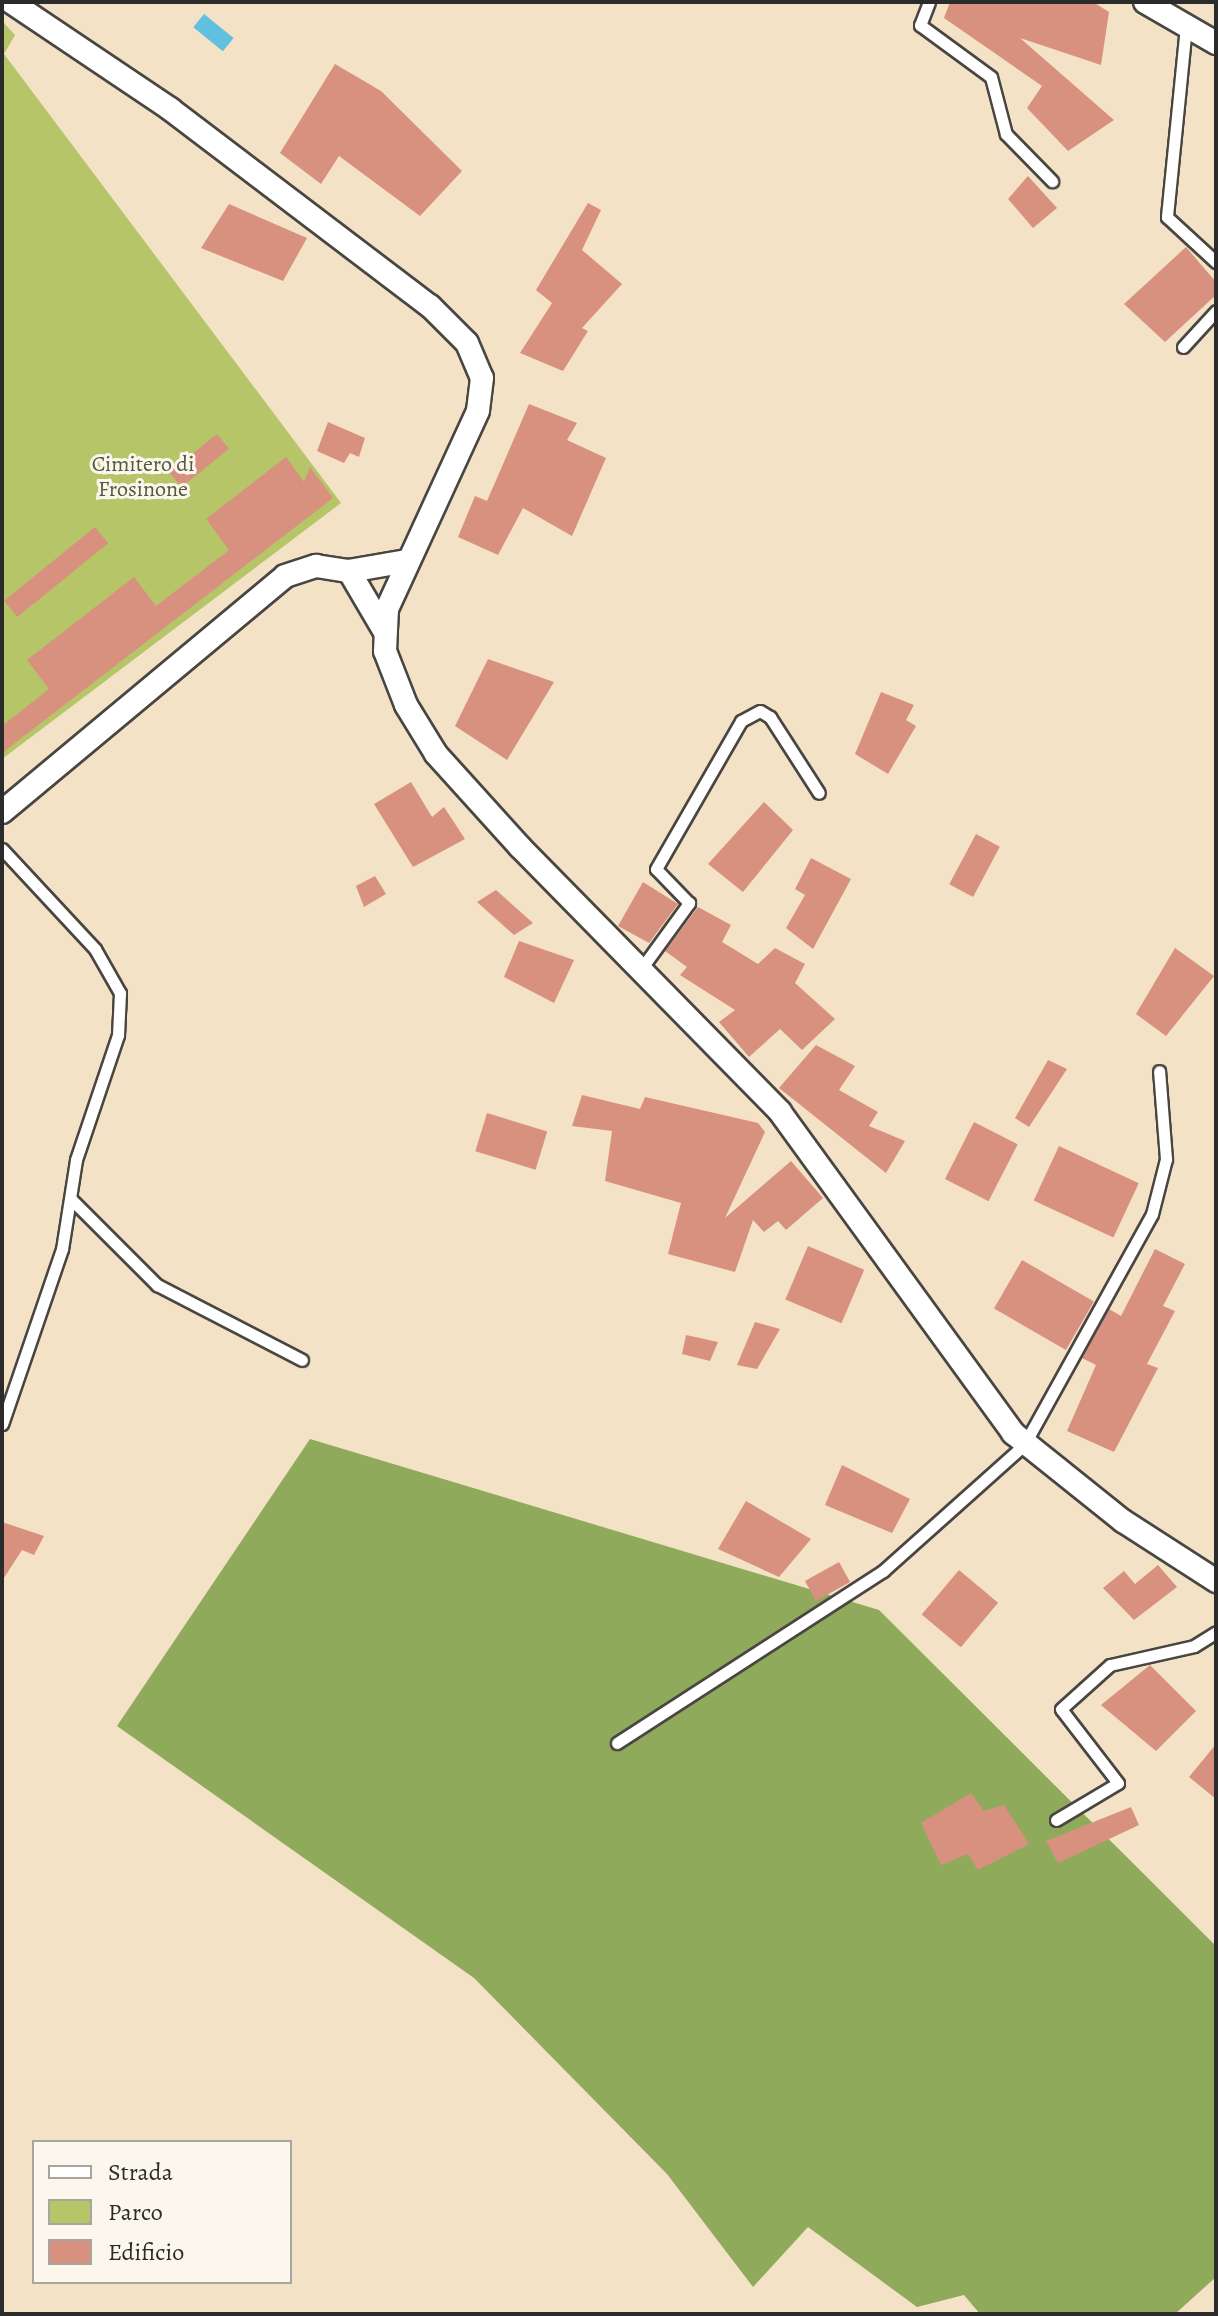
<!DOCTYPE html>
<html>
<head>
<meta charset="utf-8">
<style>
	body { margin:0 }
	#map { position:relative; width:1218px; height:2316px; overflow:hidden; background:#f3e2c6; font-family:Alegreya,serif }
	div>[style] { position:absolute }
	.green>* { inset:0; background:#b5c568 }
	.forest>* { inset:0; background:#90aa5c }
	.water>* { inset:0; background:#61bfdf; transform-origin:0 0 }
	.building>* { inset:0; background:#d9917f; transform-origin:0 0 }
	.roads { filter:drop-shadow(2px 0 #494642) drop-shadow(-2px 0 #494642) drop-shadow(0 2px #494642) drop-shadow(0 -2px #494642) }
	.lane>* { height:11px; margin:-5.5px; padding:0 5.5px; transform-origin:5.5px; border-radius:5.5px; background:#fff }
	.street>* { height:22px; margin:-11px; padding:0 11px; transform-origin:11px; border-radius:11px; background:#fff }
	span { translate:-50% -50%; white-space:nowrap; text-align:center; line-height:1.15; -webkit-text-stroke:6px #fbf7ec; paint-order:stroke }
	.park-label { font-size:22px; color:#54593d }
	.frame { position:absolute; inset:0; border:4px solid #2b2b2b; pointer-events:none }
	.legend { position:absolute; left:32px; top:2140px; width:260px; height:144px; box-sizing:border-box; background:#fbf7ec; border:2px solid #a8a59f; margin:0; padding:10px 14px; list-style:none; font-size:24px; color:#2b2b2b }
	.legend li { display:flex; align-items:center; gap:16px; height:40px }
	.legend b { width:40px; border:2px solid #a8a59f }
</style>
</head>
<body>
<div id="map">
	<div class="green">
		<i style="clip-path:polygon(2px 21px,15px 35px,4px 54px,341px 503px,2px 759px)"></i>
	</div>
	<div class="forest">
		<i style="clip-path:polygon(310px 1439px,879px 1610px,1216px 1946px,1216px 2277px,1175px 2314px,980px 2314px,964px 2295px,917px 2307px,808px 2227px,753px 2287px,667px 2174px,474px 1978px,117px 1726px)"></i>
	</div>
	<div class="water">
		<i style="left:204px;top:14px;width:38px;height:17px;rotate:39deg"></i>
	</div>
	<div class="building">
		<i style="clip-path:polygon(950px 2px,1093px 2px,1109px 12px,1101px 65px,1020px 38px,1114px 120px,1068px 151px,1027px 108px,1042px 86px,944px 18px)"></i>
		<i style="clip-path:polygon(335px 64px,381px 91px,462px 171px,420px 216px,339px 156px,321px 184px,280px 153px)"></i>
		<i style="clip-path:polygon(1028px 176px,1057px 208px,1033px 228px,1008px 199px)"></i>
		<i style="clip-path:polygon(588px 203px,601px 210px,582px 250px,622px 284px,582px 328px,588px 331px,563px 371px,520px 353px,552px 303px,536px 290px)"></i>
		<i style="clip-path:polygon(229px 204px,307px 238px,283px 281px,201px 248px)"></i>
		<i style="clip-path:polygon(1186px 247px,1216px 282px,1216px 295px,1165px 342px,1124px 304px)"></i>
		<i style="clip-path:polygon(529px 404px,577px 423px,567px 440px,606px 458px,572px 536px,523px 508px,498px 555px,458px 537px,475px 496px,487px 501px)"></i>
		<i style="clip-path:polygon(328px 422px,365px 438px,359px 457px,350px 453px,344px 463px,317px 451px)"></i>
		<i style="left:217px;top:434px;width:19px;height:61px;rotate:51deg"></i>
		<i style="clip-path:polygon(286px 457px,304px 482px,310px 467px,333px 498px,2px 753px,2px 726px,49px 689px,27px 660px,134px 577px,156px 606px,229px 550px,206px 519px)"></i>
		<i style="left:95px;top:527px;width:21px;height:117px;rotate:51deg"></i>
		<i style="clip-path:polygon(488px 659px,554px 682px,507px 760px,455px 726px)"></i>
		<i style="clip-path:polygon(881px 692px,914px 705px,906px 720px,916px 726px,888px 774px,855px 754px)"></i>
		<i style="clip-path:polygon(411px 782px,432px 817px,444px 807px,465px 839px,413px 867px,374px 804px)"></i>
		<i style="clip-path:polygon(764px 802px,793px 830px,743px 892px,708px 864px)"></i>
		<i style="left:976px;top:834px;width:27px;height:57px;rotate:28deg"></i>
		<i style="clip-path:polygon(811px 858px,851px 879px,813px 949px,786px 928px,805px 895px,795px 889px)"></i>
		<i style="clip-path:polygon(375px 876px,386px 894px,364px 907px,356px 886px)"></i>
		<i style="clip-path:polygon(643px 882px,678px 904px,649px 943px,618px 926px)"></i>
		<i style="clip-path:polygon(496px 890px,533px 923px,514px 935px,477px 902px)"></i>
		<i style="clip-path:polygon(698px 907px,731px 925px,722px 942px,758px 964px,775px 948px,805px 964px,795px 983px,835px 1019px,802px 1050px,780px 1029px,749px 1057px,719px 1022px,735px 1010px,680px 975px,687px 967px,665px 951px)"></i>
		<i style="clip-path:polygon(519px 941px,574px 960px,554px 1003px,504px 977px)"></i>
		<i style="clip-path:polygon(1175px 948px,1214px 976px,1166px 1036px,1136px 1014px)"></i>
		<i style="clip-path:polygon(816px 1045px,855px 1066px,839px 1090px,878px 1112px,869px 1126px,905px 1141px,886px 1173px,779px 1088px)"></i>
		<i style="clip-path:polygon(1048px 1060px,1067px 1069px,1029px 1127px,1015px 1118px)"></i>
		<i style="clip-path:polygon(582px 1095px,640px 1109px,645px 1097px,758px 1123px,765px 1132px,725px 1218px,791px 1161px,823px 1198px,786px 1230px,778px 1221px,764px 1232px,753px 1220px,735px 1272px,668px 1254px,681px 1203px,605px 1181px,612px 1131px,572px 1126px)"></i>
		<i style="left:487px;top:1113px;width:63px;height:40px;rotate:17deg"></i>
		<i style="left:974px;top:1122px;width:49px;height:64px;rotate:27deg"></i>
		<i style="left:1059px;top:1146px;width:88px;height:60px;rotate:25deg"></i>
		<i style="left:808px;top:1246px;width:61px;height:58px;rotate:23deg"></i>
		<i style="clip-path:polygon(1155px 1249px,1185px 1264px,1163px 1306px,1175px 1311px,1147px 1364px,1158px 1368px,1114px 1452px,1067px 1431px,1096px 1365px,1082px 1358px,1109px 1309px,1121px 1316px)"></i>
		<i style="left:1022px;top:1260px;width:83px;height:56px;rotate:30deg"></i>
		<i style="clip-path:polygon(755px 1322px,780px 1329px,757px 1369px,737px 1365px)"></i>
		<i style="clip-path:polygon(686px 1335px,718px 1342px,710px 1361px,682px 1354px)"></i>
		<i style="clip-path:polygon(842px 1465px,910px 1499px,892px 1533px,825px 1505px)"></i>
		<i style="clip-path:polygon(746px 1501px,811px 1539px,779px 1577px,718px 1549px)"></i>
		<i style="clip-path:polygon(2px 1522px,44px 1536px,34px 1555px,22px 1550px,2px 1581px)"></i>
		<i style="left:839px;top:1562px;width:23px;height:39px;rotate:61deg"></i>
		<i style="clip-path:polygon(1158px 1565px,1177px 1587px,1134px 1620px,1103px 1588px,1124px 1571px,1135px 1584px)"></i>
		<i style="left:959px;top:1570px;width:51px;height:58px;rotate:40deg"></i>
		<i style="clip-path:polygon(1150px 1665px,1196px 1711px,1156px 1751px,1101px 1705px)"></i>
		<i style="clip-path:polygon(1216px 1744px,1216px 1799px,1189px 1777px)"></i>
		<i style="clip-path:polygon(971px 1793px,984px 1811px,1004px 1805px,1029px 1844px,978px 1870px,968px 1854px,941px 1865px,921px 1823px)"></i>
		<i style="clip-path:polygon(1131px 1807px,1139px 1825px,1058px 1863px,1046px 1841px)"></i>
	</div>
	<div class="roads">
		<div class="lane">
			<i style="left:929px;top:2px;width:25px;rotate:111deg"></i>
			<i style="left:920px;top:25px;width:88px;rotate:36.2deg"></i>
			<i style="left:991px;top:77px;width:59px;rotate:75.3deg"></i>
			<i style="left:1006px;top:134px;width:66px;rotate:45.6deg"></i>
			<i style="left:1186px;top:26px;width:192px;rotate:95.7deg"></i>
			<i style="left:1167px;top:217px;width:67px;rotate:42.6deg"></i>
			<i style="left:1183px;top:347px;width:49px;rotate:-47.5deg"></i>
			<i style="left:2px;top:849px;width:137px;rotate:47.1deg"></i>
			<i style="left:95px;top:949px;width:51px;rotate:60.4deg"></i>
			<i style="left:120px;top:993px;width:42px;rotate:92.7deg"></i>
			<i style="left:118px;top:1035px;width:132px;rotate:108.6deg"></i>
			<i style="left:76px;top:1160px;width:90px;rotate:98.9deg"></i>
			<i style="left:62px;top:1249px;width:185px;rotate:108.9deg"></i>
			<i style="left:641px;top:969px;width:82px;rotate:-54deg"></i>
			<i style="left:689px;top:903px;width:47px;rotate:-134.1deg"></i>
			<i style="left:656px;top:869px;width:171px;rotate:-60.1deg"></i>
			<i style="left:741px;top:721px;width:21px;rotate:-28deg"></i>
			<i style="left:760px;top:711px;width:12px;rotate:31deg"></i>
			<i style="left:770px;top:717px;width:90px;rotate:57.2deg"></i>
			<i style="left:71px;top:1199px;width:122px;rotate:45deg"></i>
			<i style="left:157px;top:1285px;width:163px;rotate:27.3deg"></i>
			<i style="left:617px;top:1743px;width:317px;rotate:-32.9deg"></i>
			<i style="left:883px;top:1571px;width:189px;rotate:-41.8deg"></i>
			<i style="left:1024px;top:1445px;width:264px;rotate:-61deg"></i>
			<i style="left:1152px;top:1214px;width:57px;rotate:-75.7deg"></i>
			<i style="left:1166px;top:1159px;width:88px;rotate:-94.5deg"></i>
			<i style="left:1056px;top:1820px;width:72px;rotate:-30.8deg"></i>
			<i style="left:1118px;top:1783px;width:93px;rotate:-127.6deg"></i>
			<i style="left:1061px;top:1709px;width:66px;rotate:-41.9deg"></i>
			<i style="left:1110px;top:1665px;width:86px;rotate:-12.7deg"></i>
			<i style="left:1194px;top:1646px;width:26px;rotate:-32deg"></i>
		</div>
		<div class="street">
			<i style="left:11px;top:2px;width:192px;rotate:33.9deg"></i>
			<i style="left:170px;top:109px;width:326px;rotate:37.2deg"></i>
			<i style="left:430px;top:306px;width:52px;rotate:45deg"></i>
			<i style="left:467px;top:343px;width:38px;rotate:67deg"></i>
			<i style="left:482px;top:378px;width:33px;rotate:97deg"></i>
			<i style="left:478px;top:411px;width:218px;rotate:114.7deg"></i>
			<i style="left:387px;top:609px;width:42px;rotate:92.7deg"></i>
			<i style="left:385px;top:651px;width:58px;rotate:68.7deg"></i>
			<i style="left:406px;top:705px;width:57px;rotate:58.5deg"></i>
			<i style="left:436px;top:754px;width:125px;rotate:47.9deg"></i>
			<i style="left:520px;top:847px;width:371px;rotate:45.5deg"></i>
			<i style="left:780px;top:1112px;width:397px;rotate:54deg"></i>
			<i style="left:1013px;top:1433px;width:141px;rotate:38.7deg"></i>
			<i style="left:1123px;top:1521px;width:111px;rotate:32.8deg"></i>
			<i style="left:1145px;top:2px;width:82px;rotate:30deg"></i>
			<i style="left:349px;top:571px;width:71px;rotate:59.5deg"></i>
			<i style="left:2px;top:812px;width:368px;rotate:-39.8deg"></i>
			<i style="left:285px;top:576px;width:33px;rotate:-18deg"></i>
			<i style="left:316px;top:566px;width:33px;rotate:9deg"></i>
			<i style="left:349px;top:571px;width:59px;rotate:-9.8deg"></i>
		</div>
	</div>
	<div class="park-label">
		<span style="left:143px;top:477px">Cimitero di<br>Frosinone</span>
	</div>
	<div class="frame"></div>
	<ul class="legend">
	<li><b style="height:10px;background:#fff"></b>Strada</li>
	<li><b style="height:22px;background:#b5c568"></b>Parco</li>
	<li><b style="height:22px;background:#d9917f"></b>Edificio</li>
	</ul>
</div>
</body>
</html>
